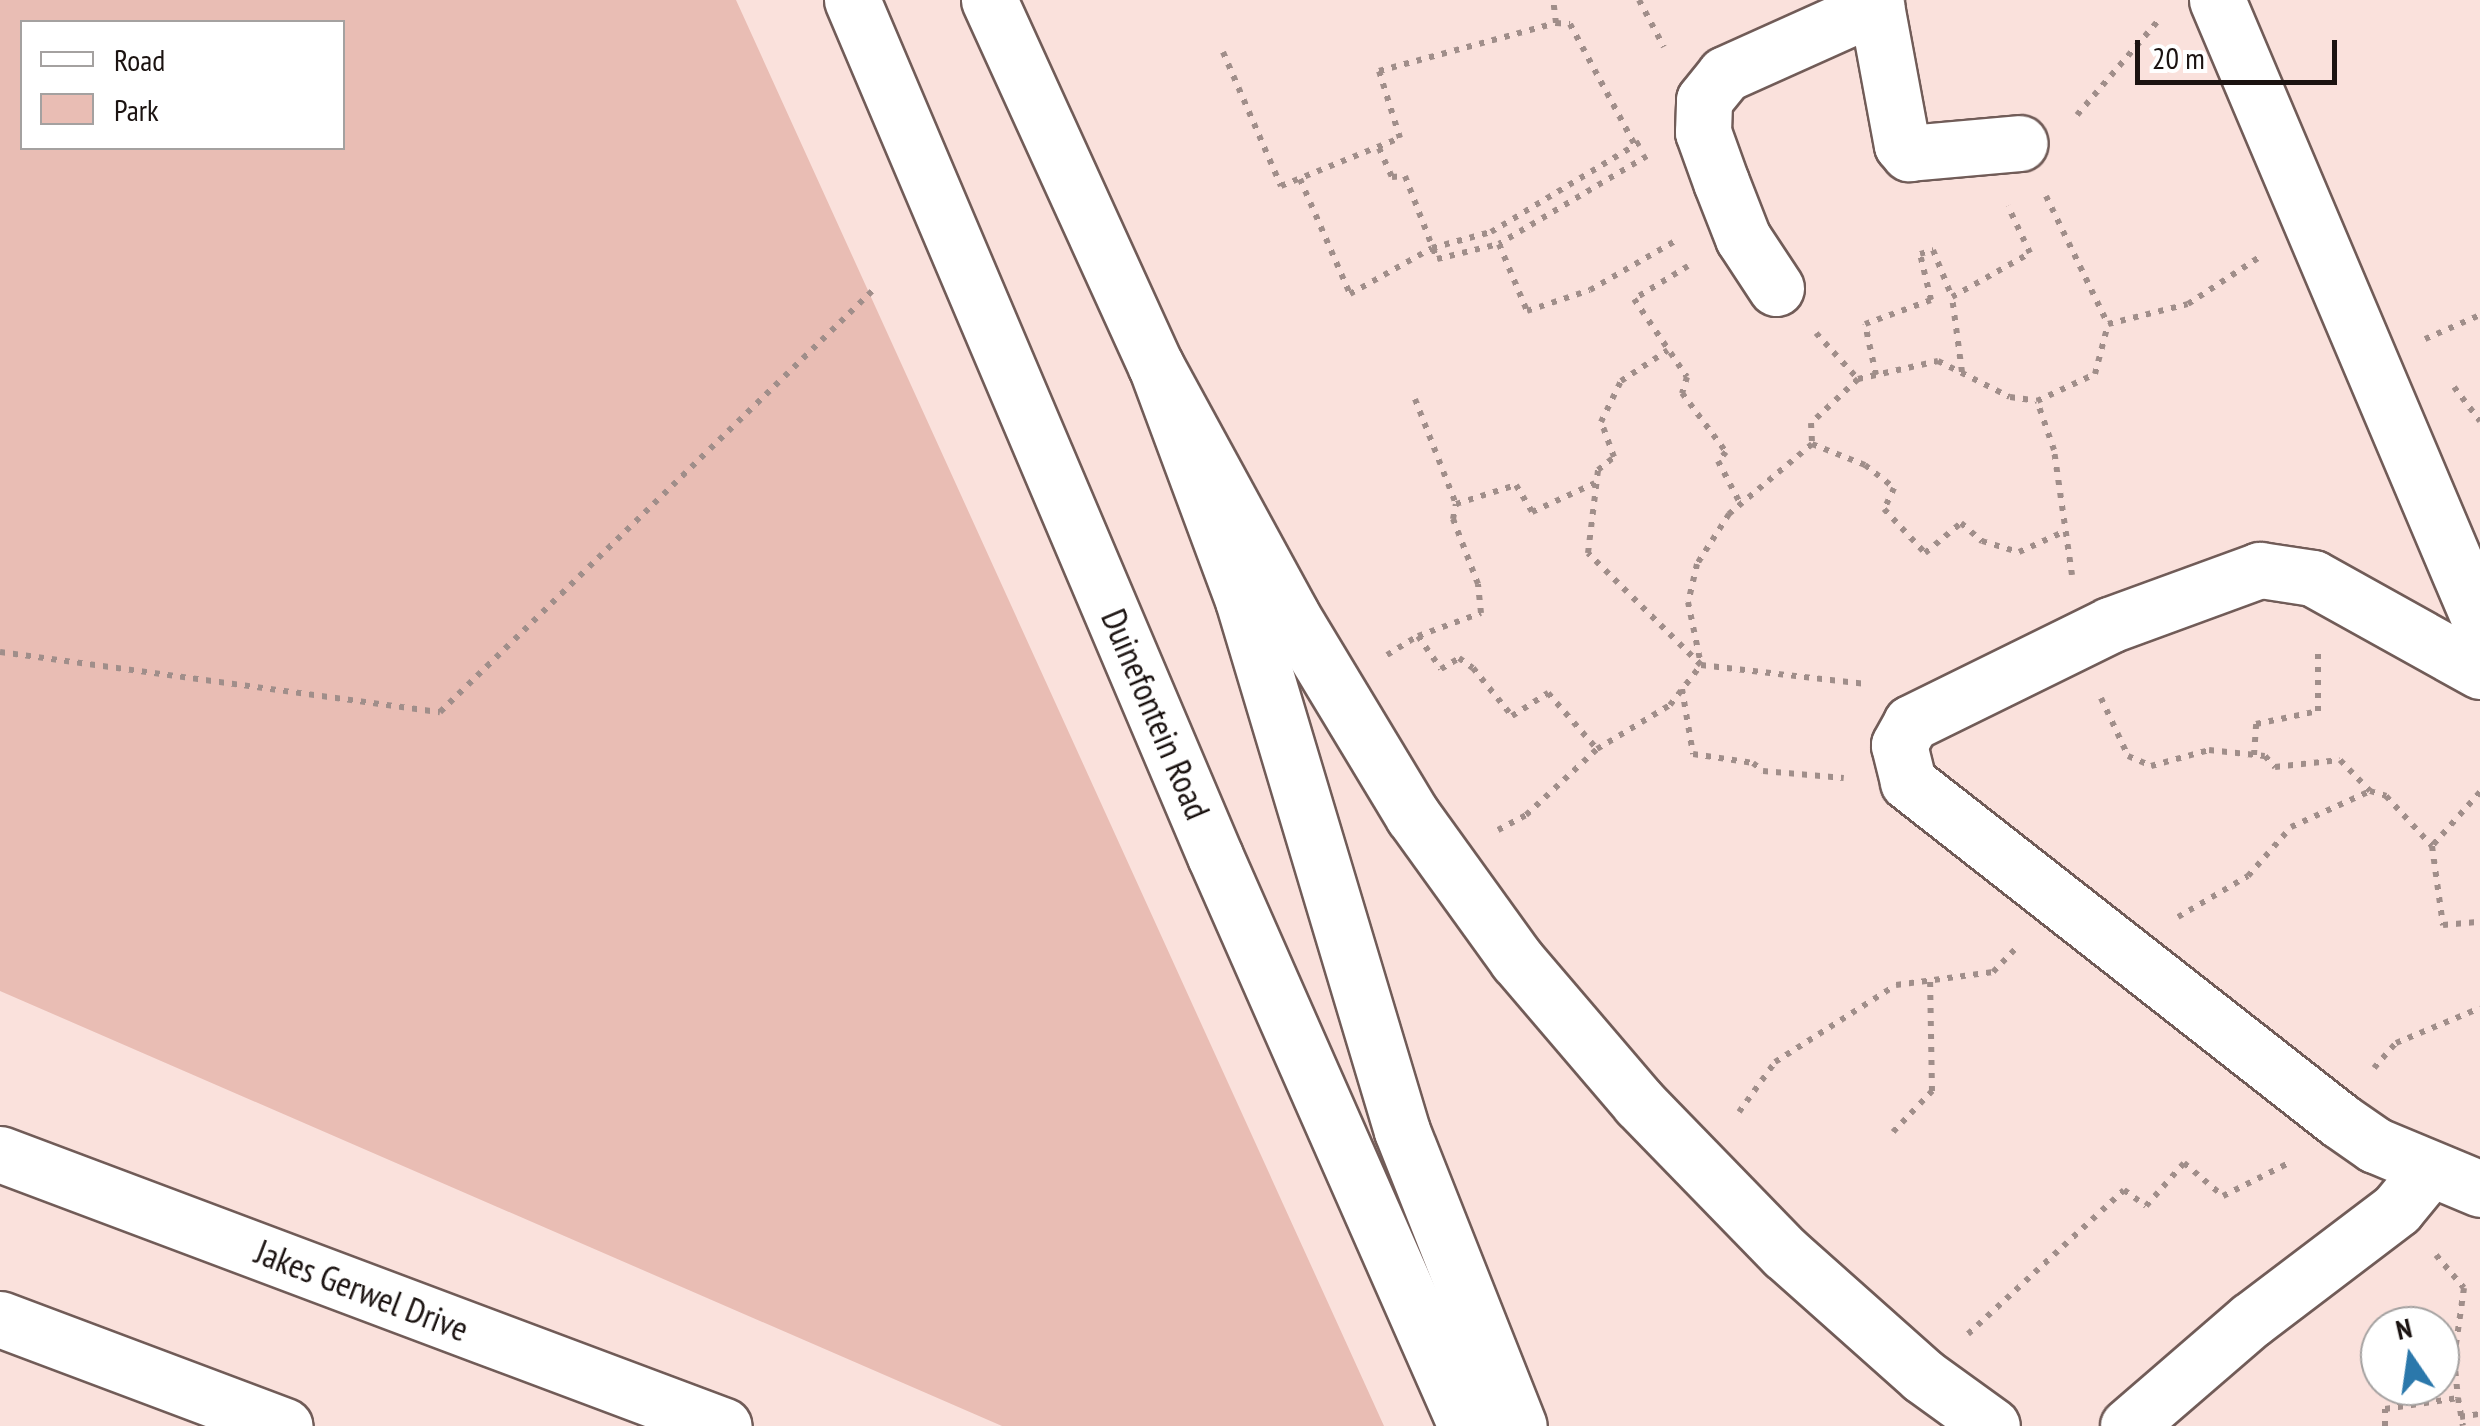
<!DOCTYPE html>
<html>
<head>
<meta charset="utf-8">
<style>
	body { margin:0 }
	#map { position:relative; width:2480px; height:1426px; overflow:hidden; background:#fae1dc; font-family:"PT Sans Narrow",sans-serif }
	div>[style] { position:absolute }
	.green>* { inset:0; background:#e9bdb4 }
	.path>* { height:6px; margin-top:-3px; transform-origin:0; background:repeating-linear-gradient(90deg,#a08e8a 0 5px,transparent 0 13px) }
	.roads { filter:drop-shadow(2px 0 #715c58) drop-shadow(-2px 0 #715c58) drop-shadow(0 2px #715c58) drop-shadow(0 -2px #715c58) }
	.minor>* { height:55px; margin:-27.5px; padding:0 27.5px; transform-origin:27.5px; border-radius:27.5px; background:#fff }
	.major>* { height:55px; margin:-27.5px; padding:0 27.5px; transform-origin:27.5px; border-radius:27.5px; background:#fff }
	.highway>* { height:55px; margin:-27.5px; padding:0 27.5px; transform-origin:27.5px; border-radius:27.5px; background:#fff }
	span { translate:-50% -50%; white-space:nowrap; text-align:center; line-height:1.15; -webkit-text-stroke:8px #fff; paint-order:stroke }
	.street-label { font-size:35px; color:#1b1311 }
	.legend { position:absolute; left:20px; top:20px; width:325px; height:130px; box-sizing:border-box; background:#fff; border:2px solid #a4a1a0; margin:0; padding:12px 18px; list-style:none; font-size:30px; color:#1b1311 }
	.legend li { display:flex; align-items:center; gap:20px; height:50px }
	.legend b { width:50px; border:2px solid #a4a1a0 }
	.north { position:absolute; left:2360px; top:1306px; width:100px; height:100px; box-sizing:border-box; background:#fff; border:2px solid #a4a1a0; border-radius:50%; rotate:347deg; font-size:28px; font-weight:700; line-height:40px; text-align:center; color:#1b1311 }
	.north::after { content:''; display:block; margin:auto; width:35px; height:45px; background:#2b78ab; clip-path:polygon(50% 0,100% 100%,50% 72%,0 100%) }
	.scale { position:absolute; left:2135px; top:40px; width:202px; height:45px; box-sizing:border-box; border:5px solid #1b1311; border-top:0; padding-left:12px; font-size:30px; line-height:35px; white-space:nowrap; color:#1b1311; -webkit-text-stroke:8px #fff; paint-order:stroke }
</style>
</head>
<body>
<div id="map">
	<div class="green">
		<i style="clip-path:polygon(evenodd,0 0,736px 0,1384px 1426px,1002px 1426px,0 991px,0 0,22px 22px,342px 22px,342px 148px,22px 148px,22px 22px)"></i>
	</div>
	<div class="path">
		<i style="left:1639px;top:0;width:53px;rotate:62deg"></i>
		<i style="left:1556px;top:23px;width:14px;rotate:4deg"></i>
		<i style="left:1570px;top:24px;width:137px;rotate:61.8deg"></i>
		<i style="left:1223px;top:52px;width:146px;rotate:66.6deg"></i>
		<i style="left:1281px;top:186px;width:128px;rotate:-22deg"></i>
		<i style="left:1400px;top:138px;width:70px;rotate:-107.4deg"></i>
		<i style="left:1379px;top:71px;width:183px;rotate:-15.2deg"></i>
		<i style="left:1556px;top:23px;width:23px;rotate:-97deg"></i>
		<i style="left:2077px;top:115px;width:123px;rotate:-49.3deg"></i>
		<i style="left:1379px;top:148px;width:32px;rotate:66deg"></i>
		<i style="left:1392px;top:177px;width:13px;rotate:-4deg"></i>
		<i style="left:1405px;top:176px;width:89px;rotate:68.9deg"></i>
		<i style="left:1437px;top:259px;width:64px;rotate:-13.6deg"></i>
		<i style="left:1647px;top:156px;width:172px;rotate:149.3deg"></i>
		<i style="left:1499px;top:244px;width:73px;rotate:67.3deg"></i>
		<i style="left:1527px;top:311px;width:66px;rotate:-18.4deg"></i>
		<i style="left:1590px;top:290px;width:100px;rotate:-29.9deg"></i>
		<i style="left:1300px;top:179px;width:125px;rotate:66.5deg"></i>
		<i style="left:1350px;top:294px;width:94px;rotate:-29.3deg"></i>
		<i style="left:1432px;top:248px;width:61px;rotate:-15.2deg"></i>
		<i style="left:1491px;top:232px;width:174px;rotate:-31.1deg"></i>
		<i style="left:2046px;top:196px;width:142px;rotate:64.2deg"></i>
		<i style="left:2108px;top:324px;width:82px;rotate:-14deg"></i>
		<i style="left:2188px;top:304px;width:84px;rotate:-33.3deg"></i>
		<i style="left:1688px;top:266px;width:63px;rotate:148.6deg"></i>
		<i style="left:1634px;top:299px;width:94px;rotate:55.8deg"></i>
		<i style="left:1687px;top:377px;width:17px;rotate:107deg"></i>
		<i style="left:1682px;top:393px;width:74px;rotate:53.3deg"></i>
		<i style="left:1726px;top:452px;width:12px;rotate:132deg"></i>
		<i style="left:1718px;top:461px;width:50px;rotate:62.4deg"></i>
		<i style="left:1816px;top:333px;width:62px;rotate:47.6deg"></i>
		<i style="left:1858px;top:379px;width:82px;rotate:-12.7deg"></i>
		<i style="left:1938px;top:361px;width:80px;rotate:26.6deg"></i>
		<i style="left:2010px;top:397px;width:27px;rotate:8deg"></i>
		<i style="left:2425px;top:339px;width:60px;rotate:-23.6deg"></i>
		<i style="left:1962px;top:372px;width:76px;rotate:-97.6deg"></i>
		<i style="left:1952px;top:297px;width:90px;rotate:-29.4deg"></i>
		<i style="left:2030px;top:253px;width:52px;rotate:-115.1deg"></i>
		<i style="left:1876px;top:375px;width:52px;rotate:-102.2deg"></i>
		<i style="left:1865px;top:324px;width:70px;rotate:-20deg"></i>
		<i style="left:1931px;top:300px;width:47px;rotate:-103.4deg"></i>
		<i style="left:1920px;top:254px;width:14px;rotate:-17deg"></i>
		<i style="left:1933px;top:250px;width:51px;rotate:68deg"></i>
		<i style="left:1858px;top:379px;width:64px;rotate:136.9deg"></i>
		<i style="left:1811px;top:423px;width:21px;rotate:87deg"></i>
		<i style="left:1812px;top:444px;width:109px;rotate:139.9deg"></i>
		<i style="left:1729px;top:514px;width:59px;rotate:122.6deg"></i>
		<i style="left:1697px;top:564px;width:39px;rotate:103deg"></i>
		<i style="left:1688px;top:602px;width:64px;rotate:78.3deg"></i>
		<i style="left:1701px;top:665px;width:164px;rotate:6.6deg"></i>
		<i style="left:2454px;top:387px;width:43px;rotate:52.6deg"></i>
		<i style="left:1415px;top:399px;width:113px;rotate:68.7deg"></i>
		<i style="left:1456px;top:504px;width:63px;rotate:-17.6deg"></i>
		<i style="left:1516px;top:485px;width:31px;rotate:59deg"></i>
		<i style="left:1532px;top:512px;width:69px;rotate:-24.7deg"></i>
		<i style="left:1812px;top:444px;width:57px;rotate:21.6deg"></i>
		<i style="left:1865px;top:465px;width:37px;rotate:38deg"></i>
		<i style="left:1894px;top:488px;width:23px;rotate:115deg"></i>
		<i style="left:1884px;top:509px;width:60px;rotate:47deg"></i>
		<i style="left:1925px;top:553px;width:47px;rotate:-39.8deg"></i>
		<i style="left:1961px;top:523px;width:28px;rotate:41deg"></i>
		<i style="left:1982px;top:541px;width:39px;rotate:17deg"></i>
		<i style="left:2019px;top:552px;width:46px;rotate:-24.3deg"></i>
		<i style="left:2072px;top:575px;width:126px;rotate:-98.2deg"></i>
		<i style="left:2054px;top:450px;width:52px;rotate:-109.1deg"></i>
		<i style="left:2037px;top:401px;width:64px;rotate:-25deg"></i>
		<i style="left:2095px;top:374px;width:52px;rotate:-75.4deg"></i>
		<i style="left:1418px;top:636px;width:67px;rotate:-20.1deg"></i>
		<i style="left:1481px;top:613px;width:29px;rotate:-96deg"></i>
		<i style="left:1478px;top:584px;width:70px;rotate:-111deg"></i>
		<i style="left:1453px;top:519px;width:15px;rotate:-79deg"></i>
		<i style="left:0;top:652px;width:444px;rotate:7.8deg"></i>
		<i style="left:440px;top:712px;width:606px;rotate:-44.26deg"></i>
		<i style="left:1387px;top:655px;width:36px;rotate:-32deg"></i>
		<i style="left:1418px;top:636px;width:40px;rotate:55.1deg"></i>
		<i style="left:1441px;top:669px;width:21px;rotate:-31deg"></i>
		<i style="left:1459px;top:658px;width:17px;rotate:36deg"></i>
		<i style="left:1473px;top:668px;width:62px;rotate:50.9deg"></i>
		<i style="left:1512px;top:716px;width:43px;rotate:-32.6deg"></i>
		<i style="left:1548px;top:693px;width:74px;rotate:48.8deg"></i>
		<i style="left:1597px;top:749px;width:85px;rotate:-31.1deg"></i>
		<i style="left:1670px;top:705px;width:51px;rotate:-52.2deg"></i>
		<i style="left:1701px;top:665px;width:159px;rotate:-135.3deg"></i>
		<i style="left:1588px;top:553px;width:84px;rotate:-83.1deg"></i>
		<i style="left:1598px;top:470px;width:21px;rotate:-39deg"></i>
		<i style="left:1614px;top:457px;width:37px;rotate:-110deg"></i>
		<i style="left:1601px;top:422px;width:46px;rotate:-64deg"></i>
		<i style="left:1621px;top:381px;width:56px;rotate:-33.4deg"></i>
		<i style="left:1682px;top:689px;width:66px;rotate:80.4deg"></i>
		<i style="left:1693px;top:754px;width:61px;rotate:8.5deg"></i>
		<i style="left:1753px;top:763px;width:13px;rotate:39deg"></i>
		<i style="left:1763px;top:771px;width:81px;rotate:4.9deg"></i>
		<i style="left:2101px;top:698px;width:64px;rotate:65deg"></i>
		<i style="left:2128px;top:756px;width:25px;rotate:23deg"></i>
		<i style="left:2151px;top:766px;width:60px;rotate:-15.4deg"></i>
		<i style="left:2209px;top:750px;width:56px;rotate:6.1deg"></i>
		<i style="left:2265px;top:756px;width:15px;rotate:48deg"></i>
		<i style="left:2275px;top:767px;width:65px;rotate:-6.1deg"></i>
		<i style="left:2340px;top:760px;width:43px;rotate:45.9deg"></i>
		<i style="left:2254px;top:755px;width:31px;rotate:-86deg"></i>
		<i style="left:2256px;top:724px;width:63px;rotate:-11.8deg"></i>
		<i style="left:2318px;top:711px;width:59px;rotate:-90deg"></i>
		<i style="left:2480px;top:792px;width:72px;rotate:131.6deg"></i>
		<i style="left:2432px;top:846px;width:80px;rotate:82.1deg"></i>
		<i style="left:2443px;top:925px;width:37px;rotate:-5deg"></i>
		<i style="left:1498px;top:830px;width:32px;rotate:-28deg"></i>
		<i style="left:1526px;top:815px;width:97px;rotate:-42.9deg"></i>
		<i style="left:2178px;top:917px;width:81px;rotate:-30.4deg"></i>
		<i style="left:2248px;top:876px;width:65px;rotate:-48.7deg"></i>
		<i style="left:2291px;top:827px;width:87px;rotate:-24.5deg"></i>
		<i style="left:2370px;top:791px;width:17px;rotate:17deg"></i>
		<i style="left:2386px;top:796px;width:68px;rotate:47.4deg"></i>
		<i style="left:2374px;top:1068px;width:33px;rotate:-49deg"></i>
		<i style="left:2396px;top:1043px;width:91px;rotate:-22.6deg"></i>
		<i style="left:1739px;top:1112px;width:62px;rotate:-54.2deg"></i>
		<i style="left:1775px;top:1062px;width:143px;rotate:-32.5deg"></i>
		<i style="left:1896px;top:985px;width:98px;rotate:-7.6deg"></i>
		<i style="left:1993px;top:972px;width:33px;rotate:-46deg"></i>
		<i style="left:1893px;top:1132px;width:57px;rotate:-46.4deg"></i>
		<i style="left:1932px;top:1091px;width:110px;rotate:-91deg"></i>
		<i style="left:2436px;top:1255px;width:43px;rotate:49.7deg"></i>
		<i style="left:2464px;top:1288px;width:71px;rotate:98.1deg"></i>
		<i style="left:2454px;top:1358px;width:40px;rotate:84.3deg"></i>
		<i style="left:1968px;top:1334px;width:212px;rotate:-42.7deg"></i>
		<i style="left:2124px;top:1190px;width:27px;rotate:36deg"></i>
		<i style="left:2146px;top:1206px;width:57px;rotate:-48.5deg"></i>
		<i style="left:2184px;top:1163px;width:51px;rotate:40.2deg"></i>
		<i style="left:2223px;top:1196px;width:76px;rotate:-26.6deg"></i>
		<i style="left:2460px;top:1417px;width:20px;rotate:-9deg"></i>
		<i style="left:2385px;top:1426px;width:17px;rotate:-90deg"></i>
		<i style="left:2385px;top:1409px;width:74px;rotate:-8.6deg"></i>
		<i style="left:2458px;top:1398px;width:28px;rotate:80deg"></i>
	</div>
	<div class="roads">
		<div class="minor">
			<i style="left:1875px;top:0;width:147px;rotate:79.5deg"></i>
			<i style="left:1902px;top:145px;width:11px;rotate:49deg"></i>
			<i style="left:1909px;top:153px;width:111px;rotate:-5.1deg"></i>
			<i style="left:2217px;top:0;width:674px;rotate:67.05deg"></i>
			<i style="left:1776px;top:288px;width:60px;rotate:-123.4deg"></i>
			<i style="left:1743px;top:238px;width:60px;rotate:-111.4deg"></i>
			<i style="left:1721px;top:182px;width:53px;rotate:-109.8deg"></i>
			<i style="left:1703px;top:132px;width:32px;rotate:-88deg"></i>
			<i style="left:1704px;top:100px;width:33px;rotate:-51deg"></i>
			<i style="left:1725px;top:74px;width:166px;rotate:-24.2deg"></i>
			<i style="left:2480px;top:671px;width:191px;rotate:-150.9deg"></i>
			<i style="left:2313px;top:578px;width:54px;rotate:-171.4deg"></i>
			<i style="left:2260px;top:570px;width:160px;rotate:159.9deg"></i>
			<i style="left:2110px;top:625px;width:222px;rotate:153.8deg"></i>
			<i style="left:1911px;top:723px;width:25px;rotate:119deg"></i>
			<i style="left:1899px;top:745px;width:38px;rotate:76deg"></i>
			<i style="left:1908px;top:782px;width:548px;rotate:38.1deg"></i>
			<i style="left:2339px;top:1120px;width:44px;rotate:34.8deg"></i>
			<i style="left:2375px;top:1145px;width:114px;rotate:22.7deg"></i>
			<i style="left:2128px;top:1426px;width:162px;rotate:-40.8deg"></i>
			<i style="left:2251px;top:1320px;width:183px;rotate:-37.2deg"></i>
			<i style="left:2397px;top:1209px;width:52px;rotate:-50.5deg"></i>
		</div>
		<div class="major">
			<i style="left:852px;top:0;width:930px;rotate:67.02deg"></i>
			<i style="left:1215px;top:856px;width:623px;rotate:66.23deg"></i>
			<i style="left:989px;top:0;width:402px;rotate:65.5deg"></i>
			<i style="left:1156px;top:366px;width:250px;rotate:69.6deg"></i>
			<i style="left:1243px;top:600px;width:554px;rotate:73.33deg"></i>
			<i style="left:1402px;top:1131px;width:317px;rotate:68.4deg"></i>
		</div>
		<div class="highway">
			<i style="left:1156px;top:366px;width:282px;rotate:61.4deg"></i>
			<i style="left:1291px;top:614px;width:236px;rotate:58.9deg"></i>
			<i style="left:1413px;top:816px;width:178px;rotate:54.2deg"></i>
			<i style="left:1517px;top:960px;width:188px;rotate:49.5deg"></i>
			<i style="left:1639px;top:1103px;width:209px;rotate:45.8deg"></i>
			<i style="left:1785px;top:1253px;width:185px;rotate:41.7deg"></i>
			<i style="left:1923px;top:1376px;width:85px;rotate:35.9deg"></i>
			<i style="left:0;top:1154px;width:773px;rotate:20.59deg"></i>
			<i style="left:0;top:1319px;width:304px;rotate:20.6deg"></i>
		</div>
	</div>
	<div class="street-label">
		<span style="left:1156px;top:714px;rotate:67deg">Duinefontein Road</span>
		<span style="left:362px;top:1290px;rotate:21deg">Jakes Gerwel Drive</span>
	</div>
	<ul class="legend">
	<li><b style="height:12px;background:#fff"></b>Road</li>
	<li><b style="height:28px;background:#e9bdb4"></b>Park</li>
	</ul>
	<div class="north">N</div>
	<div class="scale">20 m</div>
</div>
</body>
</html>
